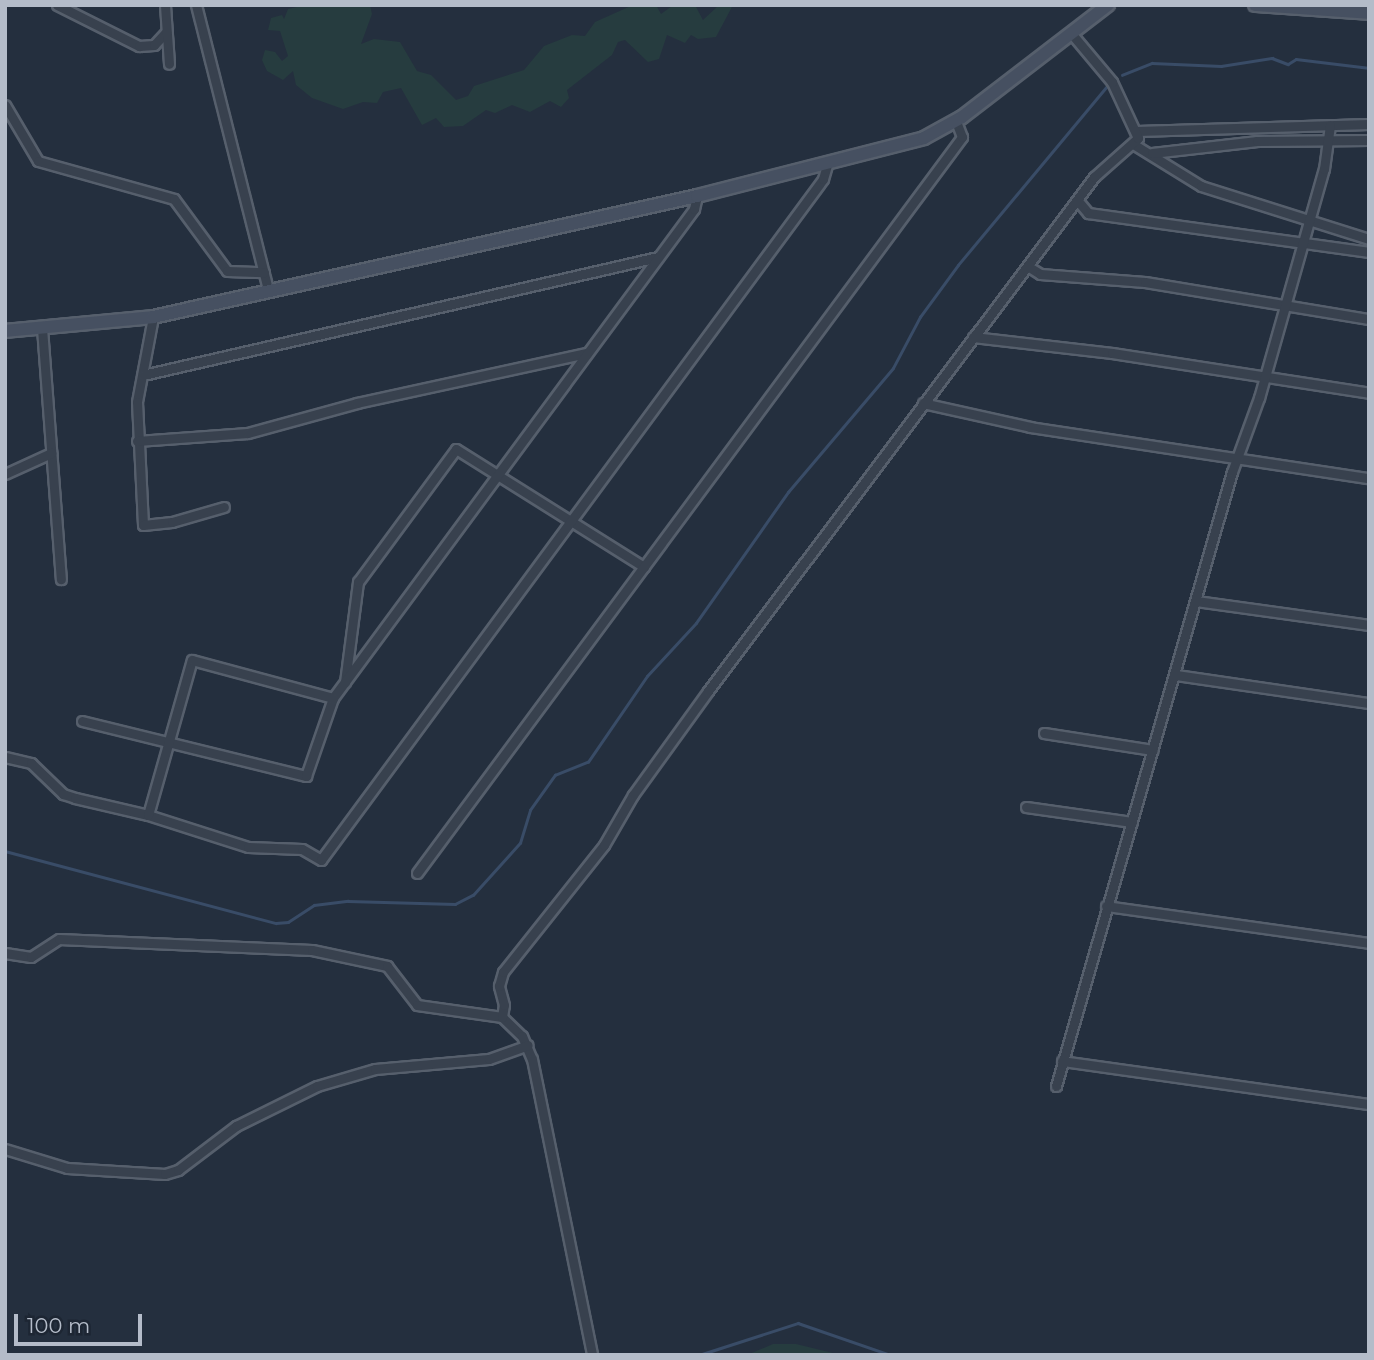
<!DOCTYPE html>
<html>
<head>
<meta charset="utf-8">
<style>
	body { margin:0 }
	#map { position:relative; width:1374px; height:1360px; overflow:hidden; background:#242f3e; font-family:Montserrat,sans-serif }
	div>[style] { position:absolute }
	.green>* { inset:0; background:#263c3f }
	.stream>* { height:2.5px; margin:-1.25px; padding:0 1.25px; transform-origin:1.25px; border-radius:1.25px; background:#394c67 }
	.roads { filter:drop-shadow(2px 0 #565f6c) drop-shadow(-2px 0 #565f6c) drop-shadow(0 2px #565f6c) drop-shadow(0 -2px #565f6c) }
	.minor>* { height:9px; margin:-4.5px; padding:0 4.5px; transform-origin:4.5px; border-radius:4.5px; background:#38414e }
	.secondary>* { height:12px; margin:-6px; padding:0 6px; transform-origin:6px; border-radius:6px; background:#465061 }
	span { translate:-50% -50%; white-space:nowrap; text-align:center; line-height:1.15; -webkit-text-stroke:5px #1d2633; paint-order:stroke }
	.frame { position:absolute; inset:0; border:7px solid #b4bcc9; pointer-events:none }
	.scale { position:absolute; left:14px; top:1314px; width:128px; height:32px; box-sizing:border-box; border:4px solid #b4bcc9; border-top:0; padding-left:9px; font-size:21px; line-height:24px; white-space:nowrap; color:#b4bcc9; -webkit-text-stroke:5px #1d2633; paint-order:stroke }
</style>
</head>
<body>
<div id="map">
	<div class="green">
		<i style="clip-path:polygon(306px 5px,370px 5px,372px 14px,361px 44px,374px 39px,400px 42px,417px 71px,431px 75px,456px 100px,468px 96px,474px 86px,524px 70px,544px 46px,572px 35px,585px 36px,595px 22px,633px 5px,656px 5px,661px 14px,672px 6px,695px 5px,703px 20px,719px 5px,733px 5px,716px 37px,698px 39px,691px 35px,685px 43px,667px 35px,659px 59px,648px 62px,625px 40px,618px 42px,612px 55px,567px 90px,569px 98px,561px 107px,550px 101px,530px 112px,512px 105px,495px 113px,486px 110px,463px 126px,444px 127px,436px 118px,422px 125px,401px 88px,383px 92px,377px 103px,363px 102px,343px 109px,312px 98px,296px 85px,293px 71px,283px 80px,267px 71px,262px 60px,265px 50px,275px 52px,282px 61px,288px 56px,280px 31px,268px 30px,271px 18px,282px 15px,284px 19px,288px 9px)"></i>
		<i style="clip-path:polygon(773px 1344px,796px 1344px,841px 1355px,747px 1355px)"></i>
	</div>
	<div class="stream">
		<i style="left:1122px;top:75px;width:32px;rotate:-22deg"></i>
		<i style="left:1152px;top:63px;width:69px;rotate:2.5deg"></i>
		<i style="left:1221px;top:66px;width:52px;rotate:-8.9deg"></i>
		<i style="left:1272px;top:58px;width:17px;rotate:21deg"></i>
		<i style="left:1288px;top:64px;width:9px;rotate:-32deg"></i>
		<i style="left:1296px;top:59px;width:74px;rotate:7deg"></i>
		<i style="left:5px;top:851px;width:280px;rotate:14.9deg"></i>
		<i style="left:276px;top:923px;width:12px;rotate:-5deg"></i>
		<i style="left:288px;top:922px;width:31px;rotate:-33deg"></i>
		<i style="left:314px;top:905px;width:34px;rotate:-7deg"></i>
		<i style="left:348px;top:901px;width:107px;rotate:1.6deg"></i>
		<i style="left:455px;top:904px;width:20px;rotate:-27deg"></i>
		<i style="left:473px;top:895px;width:70px;rotate:-47.9deg"></i>
		<i style="left:520px;top:843px;width:34px;rotate:-73deg"></i>
		<i style="left:530px;top:810px;width:43px;rotate:-54.5deg"></i>
		<i style="left:555px;top:775px;width:35px;rotate:-22deg"></i>
		<i style="left:588px;top:762px;width:104px;rotate:-55.5deg"></i>
		<i style="left:647px;top:676px;width:72px;rotate:-47.2deg"></i>
		<i style="left:696px;top:623px;width:160px;rotate:-54.9deg"></i>
		<i style="left:788px;top:492px;width:162px;rotate:-49.7deg"></i>
		<i style="left:893px;top:368px;width:58px;rotate:-62.1deg"></i>
		<i style="left:920px;top:317px;width:64px;rotate:-53.8deg"></i>
		<i style="left:958px;top:265px;width:233px;rotate:-50.2deg"></i>
		<i style="left:699px;top:1355px;width:104px;rotate:-17.9deg"></i>
		<i style="left:798px;top:1323px;width:98px;rotate:19deg"></i>
	</div>
	<div class="roads">
		<div class="minor">
			<i style="left:57px;top:5px;width:92px;rotate:26.6deg"></i>
			<i style="left:139px;top:46px;width:15px;rotate:-4deg"></i>
			<i style="left:154px;top:45px;width:18px;rotate:-47deg"></i>
			<i style="left:165px;top:5px;width:59px;rotate:86.1deg"></i>
			<i style="left:196px;top:5px;width:294px;rotate:75.8deg"></i>
			<i style="left:5px;top:105px;width:65px;rotate:59.5deg"></i>
			<i style="left:38px;top:161px;width:141px;rotate:15.6deg"></i>
			<i style="left:174px;top:199px;width:89px;rotate:53.6deg"></i>
			<i style="left:227px;top:271px;width:37px;rotate:2deg"></i>
			<i style="left:1137px;top:131px;width:232px;rotate:-1.7deg"></i>
			<i style="left:1133px;top:144px;width:80px;rotate:31.7deg"></i>
			<i style="left:1201px;top:186px;width:176px;rotate:17.5deg"></i>
			<i style="left:1152px;top:153px;width:106px;rotate:-6.5deg"></i>
			<i style="left:1257px;top:141px;width:112px;rotate:-0.5deg"></i>
			<i style="left:1078px;top:201px;width:16px;rotate:50deg"></i>
			<i style="left:1088px;top:213px;width:284px;rotate:7.9deg"></i>
			<i style="left:1029px;top:267px;width:13px;rotate:32deg"></i>
			<i style="left:1040px;top:274px;width:105px;rotate:4.4deg"></i>
			<i style="left:1145px;top:282px;width:227px;rotate:9.4deg"></i>
			<i style="left:153px;top:317px;width:86px;rotate:100.7deg"></i>
			<i style="left:137px;top:402px;width:123px;rotate:87.2deg"></i>
			<i style="left:143px;top:525px;width:29px;rotate:-6deg"></i>
			<i style="left:172px;top:522px;width:54px;rotate:-16.1deg"></i>
			<i style="left:42px;top:328px;width:252px;rotate:85.7deg"></i>
			<i style="left:973px;top:337px;width:140px;rotate:6.6deg"></i>
			<i style="left:1112px;top:353px;width:260px;rotate:8.8deg"></i>
			<i style="left:143px;top:375px;width:528px;rotate:-12.91deg"></i>
			<i style="left:923px;top:403px;width:110px;rotate:12.6deg"></i>
			<i style="left:1030px;top:427px;width:343px;rotate:8.6deg"></i>
			<i style="left:137px;top:441px;width:111px;rotate:-4.1deg"></i>
			<i style="left:248px;top:433px;width:113px;rotate:-15.4deg"></i>
			<i style="left:357px;top:403px;width:235px;rotate:-12.3deg"></i>
			<i style="left:5px;top:474px;width:51px;rotate:-24.5deg"></i>
			<i style="left:1196px;top:601px;width:175px;rotate:7.9deg"></i>
			<i style="left:1176px;top:675px;width:195px;rotate:8.3deg"></i>
			<i style="left:345px;top:682px;width:101px;rotate:-82.6deg"></i>
			<i style="left:358px;top:582px;width:165px;rotate:-53.6deg"></i>
			<i style="left:456px;top:449px;width:222px;rotate:32.1deg"></i>
			<i style="left:82px;top:721px;width:231px;rotate:13.8deg"></i>
			<i style="left:306px;top:776px;width:83px;rotate:-70.9deg"></i>
			<i style="left:333px;top:698px;width:608px;rotate:-53.56deg"></i>
			<i style="left:694px;top:209px;width:13px;rotate:-77deg"></i>
			<i style="left:1044px;top:733px;width:110px;rotate:8.9deg"></i>
			<i style="left:5px;top:757px;width:27px;rotate:13deg"></i>
			<i style="left:31px;top:763px;width:45px;rotate:44.1deg"></i>
			<i style="left:63px;top:794px;width:13px;rotate:18deg"></i>
			<i style="left:75px;top:798px;width:75px;rotate:13.1deg"></i>
			<i style="left:148px;top:815px;width:105px;rotate:17.7deg"></i>
			<i style="left:248px;top:847px;width:54px;rotate:2.1deg"></i>
			<i style="left:302px;top:849px;width:22px;rotate:30deg"></i>
			<i style="left:321px;top:860px;width:846px;rotate:-53.6deg"></i>
			<i style="left:823px;top:179px;width:18px;rotate:-74deg"></i>
			<i style="left:1026px;top:807px;width:107px;rotate:8.1deg"></i>
			<i style="left:148px;top:815px;width:161px;rotate:-74.2deg"></i>
			<i style="left:192px;top:660px;width:146px;rotate:15.1deg"></i>
			<i style="left:417px;top:873px;width:916px;rotate:-53.48deg"></i>
			<i style="left:962px;top:137px;width:17px;rotate:-111deg"></i>
			<i style="left:1106px;top:906px;width:266px;rotate:8deg"></i>
			<i style="left:5px;top:953px;width:26px;rotate:9deg"></i>
			<i style="left:31px;top:957px;width:33px;rotate:-33deg"></i>
			<i style="left:59px;top:939px;width:253px;rotate:2.5deg"></i>
			<i style="left:312px;top:950px;width:77px;rotate:12deg"></i>
			<i style="left:387px;top:966px;width:49px;rotate:52.4deg"></i>
			<i style="left:417px;top:1005px;width:86px;rotate:8deg"></i>
			<i style="left:502px;top:1017px;width:28px;rotate:44deg"></i>
			<i style="left:522px;top:1036px;width:25px;rotate:67deg"></i>
			<i style="left:532px;top:1059px;width:302px;rotate:78.5deg"></i>
			<i style="left:502px;top:1017px;width:12px;rotate:-81deg"></i>
			<i style="left:504px;top:1005px;width:20px;rotate:-105deg"></i>
			<i style="left:499px;top:986px;width:15px;rotate:-74deg"></i>
			<i style="left:503px;top:972px;width:162px;rotate:-51.5deg"></i>
			<i style="left:604px;top:845px;width:58px;rotate:-59.9deg"></i>
			<i style="left:633px;top:795px;width:128px;rotate:-54.2deg"></i>
			<i style="left:708px;top:691px;width:643px;rotate:-53.09deg"></i>
			<i style="left:1094px;top:177px;width:59px;rotate:-41.6deg"></i>
			<i style="left:1138px;top:138px;width:62px;rotate:-114.9deg"></i>
			<i style="left:1112px;top:82px;width:65px;rotate:-130deg"></i>
			<i style="left:1062px;top:1061px;width:310px;rotate:8deg"></i>
			<i style="left:1056px;top:1086px;width:639px;rotate:-74.01deg"></i>
			<i style="left:1232px;top:472px;width:79px;rotate:-70deg"></i>
			<i style="left:1259px;top:398px;width:238px;rotate:-74.2deg"></i>
			<i style="left:1324px;top:169px;width:44px;rotate:-82.2deg"></i>
			<i style="left:5px;top:1149px;width:65px;rotate:17deg"></i>
			<i style="left:67px;top:1168px;width:98px;rotate:3.5deg"></i>
			<i style="left:165px;top:1174px;width:14px;rotate:-17deg"></i>
			<i style="left:178px;top:1170px;width:73px;rotate:-37.2deg"></i>
			<i style="left:236px;top:1126px;width:90px;rotate:-26.3deg"></i>
			<i style="left:317px;top:1086px;width:60px;rotate:-16.3deg"></i>
			<i style="left:375px;top:1069px;width:114px;rotate:-5deg"></i>
			<i style="left:489px;top:1059px;width:41px;rotate:-19.7deg"></i>
		</div>
		<div class="secondary">
			<i style="left:1255px;top:5px;width:114px;rotate:4deg"></i>
			<i style="left:5px;top:331px;width:149px;rotate:-5.4deg"></i>
			<i style="left:153px;top:317px;width:557px;rotate:-12.54deg"></i>
			<i style="left:697px;top:196px;width:234px;rotate:-14.3deg"></i>
			<i style="left:924px;top:138px;width:43px;rotate:-28.9deg"></i>
			<i style="left:962px;top:117px;width:184px;rotate:-37.5deg"></i>
		</div>
	</div>
	<div class="frame"></div>
	<div class="scale">100 m</div>
</div>
</body>
</html>
